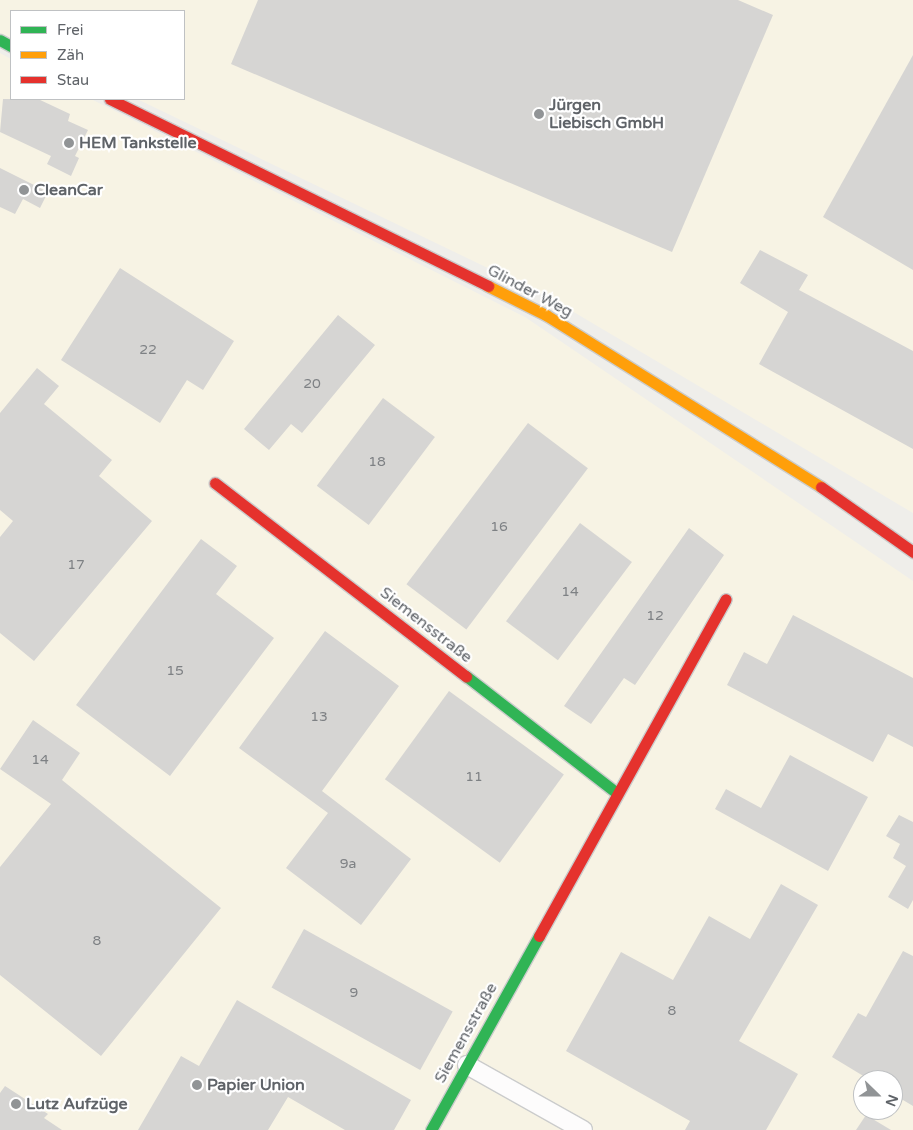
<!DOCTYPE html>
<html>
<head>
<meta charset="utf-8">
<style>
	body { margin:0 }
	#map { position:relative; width:913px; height:1130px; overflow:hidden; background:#efeeea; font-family:"Varela Round",sans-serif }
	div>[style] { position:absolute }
	.commercial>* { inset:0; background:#f7f3e4 }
	.building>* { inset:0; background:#d6d5d3; transform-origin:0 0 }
	.roads { filter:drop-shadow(1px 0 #cbcccc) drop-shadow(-1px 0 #cbcccc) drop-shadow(0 1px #cbcccc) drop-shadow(0 -1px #cbcccc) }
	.street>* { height:18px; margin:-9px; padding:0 9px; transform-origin:9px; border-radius:9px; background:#fdfcfc }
	.fast>* { height:11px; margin:-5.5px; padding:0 5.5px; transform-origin:5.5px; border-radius:5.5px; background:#30b455 }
	.slow>* { height:11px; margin:-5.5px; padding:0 5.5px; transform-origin:5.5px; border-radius:5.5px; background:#ff9f0a }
	.jam>* { height:11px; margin:-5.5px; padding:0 5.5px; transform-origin:5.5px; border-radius:5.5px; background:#e5322d }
	.dots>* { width:14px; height:14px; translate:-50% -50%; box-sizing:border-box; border:2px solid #fff; border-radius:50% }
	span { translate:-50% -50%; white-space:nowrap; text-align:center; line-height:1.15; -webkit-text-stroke:4.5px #fff; paint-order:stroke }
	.number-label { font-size:14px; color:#7e8184 }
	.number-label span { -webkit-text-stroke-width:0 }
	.poi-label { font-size:16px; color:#5f6368; font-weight:700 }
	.left { translate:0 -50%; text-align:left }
	.street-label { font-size:16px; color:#5f6368 }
	.legend { position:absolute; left:10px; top:10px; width:175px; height:90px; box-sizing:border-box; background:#fff; border:1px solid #bfc1c3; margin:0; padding:6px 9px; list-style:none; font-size:15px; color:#5f6368 }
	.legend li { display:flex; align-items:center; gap:10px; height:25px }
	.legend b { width:25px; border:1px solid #bfc1c3 }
	.north { position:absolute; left:853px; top:1070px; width:50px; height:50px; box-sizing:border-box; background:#fff; border:1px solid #bfc1c3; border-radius:50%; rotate:112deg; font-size:14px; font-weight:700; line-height:20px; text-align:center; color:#5f6368 }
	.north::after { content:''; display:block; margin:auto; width:18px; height:22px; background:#919496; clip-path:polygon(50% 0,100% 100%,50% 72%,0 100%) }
</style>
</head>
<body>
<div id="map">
	<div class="commercial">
		<i style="clip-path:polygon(0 0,913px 0,913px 513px,550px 298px,137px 99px,184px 99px,184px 11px,11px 11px,11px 38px,0 33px)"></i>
		<i style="clip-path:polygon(evenodd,0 53px,11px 59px,11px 99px,91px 99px,525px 317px,913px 581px,913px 1130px,0 1130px,0 53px,863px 1080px,893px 1080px,893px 1110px,863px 1110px,863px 1080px)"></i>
	</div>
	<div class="building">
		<i style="clip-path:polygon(258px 0,738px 0,773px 15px,672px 252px,231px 64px)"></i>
		<i style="clip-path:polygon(913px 55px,913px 270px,823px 217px)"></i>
		<i style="clip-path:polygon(3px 99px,38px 99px,70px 114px,68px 121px,88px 130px,75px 156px,79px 158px,71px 176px,47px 164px,51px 156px,0 132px)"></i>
		<i style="clip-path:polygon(0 168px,48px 192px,40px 208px,23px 199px,15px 214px,0 207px)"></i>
		<i style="clip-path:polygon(760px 250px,808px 275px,799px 290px,913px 351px,913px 449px,759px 364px,788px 312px,740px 283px)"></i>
		<i style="clip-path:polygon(120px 268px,234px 341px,203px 390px,187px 380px,160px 423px,61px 360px)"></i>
		<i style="clip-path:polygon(338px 315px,375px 345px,302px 433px,291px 424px,269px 450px,244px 429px)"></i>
		<i style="clip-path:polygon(37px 368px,59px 386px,44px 404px,112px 460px,99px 476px,152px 521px,34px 661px,0 633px,0 537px,13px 521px,0 510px,0 413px)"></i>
		<i style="left:383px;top:398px;width:65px;height:110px;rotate:37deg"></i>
		<i style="left:528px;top:423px;width:75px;height:202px;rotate:37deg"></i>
		<i style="left:580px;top:523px;width:65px;height:123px;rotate:37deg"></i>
		<i style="clip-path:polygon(689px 528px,724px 555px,635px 685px,624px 678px,591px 724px,564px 706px)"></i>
		<i style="clip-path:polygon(201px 539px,237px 566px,216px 594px,274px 638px,170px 776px,76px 705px)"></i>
		<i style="clip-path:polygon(793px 615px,913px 678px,913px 747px,888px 734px,873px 762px,727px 685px,744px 652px,767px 664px)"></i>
		<i style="clip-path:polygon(325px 631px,399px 686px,322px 791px,411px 859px,361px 925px,286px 868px,328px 813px,239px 748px)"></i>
		<i style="left:449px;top:691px;width:142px;height:109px;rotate:36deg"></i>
		<i style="clip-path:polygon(33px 720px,80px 753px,62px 780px,221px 908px,101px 1056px,0 975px,0 867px,51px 804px,0 769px)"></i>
		<i style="clip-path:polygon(790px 755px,868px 797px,828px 871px,715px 809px,726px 789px,761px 808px)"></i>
		<i style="clip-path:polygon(899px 815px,913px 822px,913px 900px,908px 909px,888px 897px,906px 866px,893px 858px,900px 844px,886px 836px)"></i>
		<i style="clip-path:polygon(781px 884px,818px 905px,739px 1041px,798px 1074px,766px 1130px,685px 1130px,690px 1121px,566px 1051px,621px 952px,673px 980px,709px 916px,750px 939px)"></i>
		<i style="left:304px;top:929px;width:170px;height:67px;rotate:29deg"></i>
		<i style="clip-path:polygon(903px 951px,913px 956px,913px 1106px,893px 1094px,893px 1080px,870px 1080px,832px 1057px,858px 1013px,866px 1017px)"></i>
		<i style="clip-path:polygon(237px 1000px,411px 1100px,394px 1130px,345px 1130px,288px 1097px,268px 1130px,138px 1130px,181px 1056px,199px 1066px)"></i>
		<i style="clip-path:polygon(5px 1086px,48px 1114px,44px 1118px,62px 1130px,0 1130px,0 1093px)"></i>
		<i style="clip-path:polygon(866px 1115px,891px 1130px,856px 1130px)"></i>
	</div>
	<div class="roads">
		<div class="street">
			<i style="left:467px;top:1065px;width:133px;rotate:29.3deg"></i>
		</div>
		<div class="fast">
			<i style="left:0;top:40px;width:13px;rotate:29deg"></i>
			<i style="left:466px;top:676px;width:191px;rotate:37.8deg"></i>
			<i style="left:431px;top:1130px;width:222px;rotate:-60.9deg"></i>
		</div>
		<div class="slow">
			<i style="left:488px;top:286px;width:65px;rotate:26.6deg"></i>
			<i style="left:546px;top:315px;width:324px;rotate:32deg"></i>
		</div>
		<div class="jam">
			<i style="left:110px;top:99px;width:422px;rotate:26.3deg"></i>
			<i style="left:215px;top:483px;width:317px;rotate:37.6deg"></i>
			<i style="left:821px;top:487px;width:113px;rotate:35.2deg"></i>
			<i style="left:539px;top:936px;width:385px;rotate:-61deg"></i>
		</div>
	</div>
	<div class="dots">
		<i style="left:539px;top:114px;background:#919496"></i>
		<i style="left:69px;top:143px;background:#919496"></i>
		<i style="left:24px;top:190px;background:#919496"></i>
		<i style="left:197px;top:1085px;background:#919496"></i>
		<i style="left:16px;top:1104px;background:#919496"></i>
	</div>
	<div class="number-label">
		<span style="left:148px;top:350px">22</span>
		<span style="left:312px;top:384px">20</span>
		<span style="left:377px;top:462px">18</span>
		<span style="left:499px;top:527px">16</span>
		<span style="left:76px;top:565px">17</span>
		<span style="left:570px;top:592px">14</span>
		<span style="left:655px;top:616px">12</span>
		<span style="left:175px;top:671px">15</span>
		<span style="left:319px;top:717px">13</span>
		<span style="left:40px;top:760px">14</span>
		<span style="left:474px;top:777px">11</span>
		<span style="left:348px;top:864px">9a</span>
		<span style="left:97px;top:941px">8</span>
		<span style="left:354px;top:993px">9</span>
		<span style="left:672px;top:1011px">8</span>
	</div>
	<div class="poi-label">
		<span class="left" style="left:549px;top:114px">Jürgen<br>Liebisch GmbH</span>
		<span class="left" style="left:79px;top:143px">HEM Tankstelle</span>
		<span class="left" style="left:34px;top:190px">CleanCar</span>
		<span class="left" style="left:207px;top:1085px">Papier Union</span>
		<span class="left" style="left:26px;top:1104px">Lutz Aufzüge</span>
	</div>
	<div class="street-label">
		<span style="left:530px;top:291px;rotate:28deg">Glinder Weg</span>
		<span style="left:426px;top:625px;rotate:38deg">Siemensstraße</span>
		<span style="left:466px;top:1033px;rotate:-61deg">Siemensstraße</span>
	</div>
	<ul class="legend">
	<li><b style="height:6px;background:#30b455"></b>Frei</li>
	<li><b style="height:6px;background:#ff9f0a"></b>Zäh</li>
	<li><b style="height:6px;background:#e5322d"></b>Stau</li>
	</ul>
	<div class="north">N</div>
</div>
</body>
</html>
